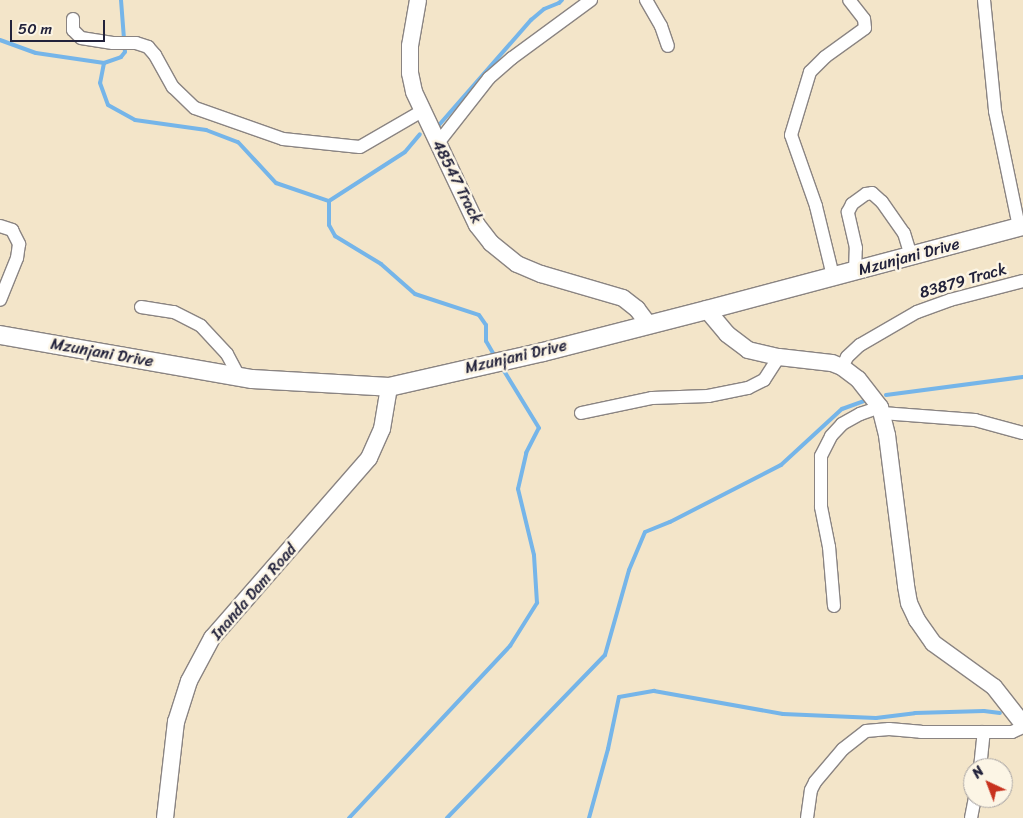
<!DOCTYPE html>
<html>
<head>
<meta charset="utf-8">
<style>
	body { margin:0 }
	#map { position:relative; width:1023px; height:818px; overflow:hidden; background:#f3e5c9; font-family:Sriracha,sans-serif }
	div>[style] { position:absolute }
	.stream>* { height:4px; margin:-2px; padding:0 2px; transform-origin:2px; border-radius:2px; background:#75b5e9 }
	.roads { filter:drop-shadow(1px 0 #8a8482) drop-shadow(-1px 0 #8a8482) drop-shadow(0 1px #8a8482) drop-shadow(0 -1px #8a8482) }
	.minor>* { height:12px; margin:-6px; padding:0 6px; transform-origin:6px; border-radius:6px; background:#fff }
	.tertiary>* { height:16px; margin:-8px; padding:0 8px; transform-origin:8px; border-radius:8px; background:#fff }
	.secondary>* { height:18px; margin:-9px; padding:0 9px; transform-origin:9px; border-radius:9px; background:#fff }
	span { translate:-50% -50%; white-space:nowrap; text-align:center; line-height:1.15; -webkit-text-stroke:5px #fcf5e5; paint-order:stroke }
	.street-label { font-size:16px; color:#22223b }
	.north { position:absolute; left:963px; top:758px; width:50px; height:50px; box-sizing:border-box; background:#fcf5e5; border:1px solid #a5a1a1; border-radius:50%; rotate:317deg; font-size:14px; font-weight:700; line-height:20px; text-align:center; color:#22223b }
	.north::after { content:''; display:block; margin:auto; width:18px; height:22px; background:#c8321e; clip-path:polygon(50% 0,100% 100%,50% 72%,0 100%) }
	.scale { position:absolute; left:10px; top:20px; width:95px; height:22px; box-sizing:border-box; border:2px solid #22223b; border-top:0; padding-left:6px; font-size:15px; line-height:18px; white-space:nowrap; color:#22223b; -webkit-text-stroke:4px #fcf5e5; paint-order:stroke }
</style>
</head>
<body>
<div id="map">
	<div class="stream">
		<i style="left:0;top:40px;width:38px;rotate:20deg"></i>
		<i style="left:36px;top:53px;width:69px;rotate:8.4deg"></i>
		<i style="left:104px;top:63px;width:18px;rotate:-19deg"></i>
		<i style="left:121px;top:57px;width:6px;rotate:-51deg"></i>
		<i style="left:125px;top:52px;width:52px;rotate:-94.4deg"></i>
		<i style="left:104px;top:63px;width:20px;rotate:101deg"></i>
		<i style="left:100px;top:83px;width:23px;rotate:70deg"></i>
		<i style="left:108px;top:105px;width:31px;rotate:29deg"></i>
		<i style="left:135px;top:120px;width:72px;rotate:8deg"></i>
		<i style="left:206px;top:130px;width:34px;rotate:21deg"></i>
		<i style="left:238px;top:142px;width:56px;rotate:47.2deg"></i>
		<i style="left:276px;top:183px;width:56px;rotate:18.8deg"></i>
		<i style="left:329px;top:201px;width:24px;rotate:90deg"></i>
		<i style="left:329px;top:225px;width:13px;rotate:61deg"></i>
		<i style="left:335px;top:236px;width:54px;rotate:31.3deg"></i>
		<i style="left:381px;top:264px;width:45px;rotate:41.4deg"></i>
		<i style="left:415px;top:294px;width:67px;rotate:18.2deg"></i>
		<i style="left:479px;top:315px;width:12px;rotate:55deg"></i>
		<i style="left:486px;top:325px;width:16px;rotate:90deg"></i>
		<i style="left:486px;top:341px;width:20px;rotate:60deg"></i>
		<i style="left:439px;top:125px;width:140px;rotate:-48.8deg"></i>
		<i style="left:531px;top:20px;width:17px;rotate:-40deg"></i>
		<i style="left:544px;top:9px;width:16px;rotate:-22deg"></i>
		<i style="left:559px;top:3px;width:4px;rotate:-45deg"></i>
		<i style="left:329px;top:201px;width:90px;rotate:-32.8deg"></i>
		<i style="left:405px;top:152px;width:23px;rotate:-50deg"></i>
		<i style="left:886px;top:395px;width:138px;rotate:-7.5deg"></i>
		<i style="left:349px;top:818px;width:236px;rotate:-46.9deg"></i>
		<i style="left:510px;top:646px;width:51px;rotate:-57.9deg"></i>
		<i style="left:537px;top:603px;width:48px;rotate:-93.6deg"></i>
		<i style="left:534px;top:555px;width:68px;rotate:-103.6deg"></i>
		<i style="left:518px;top:489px;width:37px;rotate:-77deg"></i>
		<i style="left:526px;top:453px;width:28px;rotate:-63deg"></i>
		<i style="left:539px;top:428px;width:73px;rotate:-121.5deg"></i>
		<i style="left:447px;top:818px;width:227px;rotate:-45.9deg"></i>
		<i style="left:605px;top:655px;width:88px;rotate:-74.2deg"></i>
		<i style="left:629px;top:570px;width:41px;rotate:-67.2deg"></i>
		<i style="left:645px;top:532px;width:27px;rotate:-22deg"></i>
		<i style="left:670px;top:522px;width:125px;rotate:-27.2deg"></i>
		<i style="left:781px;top:465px;width:83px;rotate:-42.6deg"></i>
		<i style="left:842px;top:409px;width:29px;rotate:-20deg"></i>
		<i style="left:589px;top:818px;width:72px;rotate:-74.6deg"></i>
		<i style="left:608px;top:749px;width:53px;rotate:-78.1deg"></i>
		<i style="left:619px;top:697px;width:36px;rotate:-10deg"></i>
		<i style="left:654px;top:691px;width:131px;rotate:10.1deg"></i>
		<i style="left:783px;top:714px;width:93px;rotate:2.5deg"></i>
		<i style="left:876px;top:718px;width:39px;rotate:-7deg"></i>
		<i style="left:915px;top:713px;width:69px;rotate:-1.7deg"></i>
		<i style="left:984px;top:711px;width:16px;rotate:7deg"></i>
	</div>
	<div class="roads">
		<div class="minor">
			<i style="left:646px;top:0;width:30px;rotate:60deg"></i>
			<i style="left:661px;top:26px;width:21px;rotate:71deg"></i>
			<i style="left:984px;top:0;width:112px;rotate:84.3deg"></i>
			<i style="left:995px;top:111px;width:118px;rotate:78.3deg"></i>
			<i style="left:73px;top:19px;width:11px;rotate:90deg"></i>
			<i style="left:73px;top:30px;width:11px;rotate:45deg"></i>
			<i style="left:81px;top:38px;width:32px;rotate:9deg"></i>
			<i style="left:113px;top:43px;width:23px"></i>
			<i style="left:136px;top:43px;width:13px;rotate:18deg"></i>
			<i style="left:148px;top:47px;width:11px;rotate:49deg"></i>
			<i style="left:155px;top:55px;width:37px;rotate:61deg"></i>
			<i style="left:173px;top:87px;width:30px;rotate:44deg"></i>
			<i style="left:195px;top:108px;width:93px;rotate:19.4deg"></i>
			<i style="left:283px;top:139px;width:77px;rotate:5.9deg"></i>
			<i style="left:360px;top:147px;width:72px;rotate:-30.1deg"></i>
			<i style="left:438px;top:143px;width:83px;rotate:-51.9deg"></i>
			<i style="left:489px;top:78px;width:30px;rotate:-41deg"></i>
			<i style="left:512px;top:58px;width:98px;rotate:-36.3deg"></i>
			<i style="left:0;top:226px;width:13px;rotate:18deg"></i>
			<i style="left:12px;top:230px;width:16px;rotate:63deg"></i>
			<i style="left:19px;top:244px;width:14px;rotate:98deg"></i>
			<i style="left:17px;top:258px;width:45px;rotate:112deg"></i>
			<i style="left:855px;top:271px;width:23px;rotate:-88deg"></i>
			<i style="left:856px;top:248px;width:37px;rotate:-103deg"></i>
			<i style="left:848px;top:212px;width:9px;rotate:-63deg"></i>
			<i style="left:852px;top:204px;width:17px;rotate:-36deg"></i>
			<i style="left:866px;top:194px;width:6px;rotate:-9deg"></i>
			<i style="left:872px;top:193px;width:13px;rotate:42deg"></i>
			<i style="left:882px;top:202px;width:38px;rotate:55deg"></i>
			<i style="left:904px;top:233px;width:24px;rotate:73deg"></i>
			<i style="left:833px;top:276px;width:72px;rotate:-103.7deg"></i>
			<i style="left:816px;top:206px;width:75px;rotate:-109.4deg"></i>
			<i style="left:791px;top:135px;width:66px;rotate:-73.2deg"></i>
			<i style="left:810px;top:72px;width:21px;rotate:-45deg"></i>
			<i style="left:825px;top:57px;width:49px;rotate:-35.9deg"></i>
			<i style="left:865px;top:28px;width:9px;rotate:-96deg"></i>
			<i style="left:864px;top:19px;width:24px;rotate:-128deg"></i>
			<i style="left:141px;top:307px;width:33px;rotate:9deg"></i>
			<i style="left:174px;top:312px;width:30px;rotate:27deg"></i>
			<i style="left:201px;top:326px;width:38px;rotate:47deg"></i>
			<i style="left:227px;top:354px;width:26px;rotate:62deg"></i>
			<i style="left:842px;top:367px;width:11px;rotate:-63deg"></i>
			<i style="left:847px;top:357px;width:18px;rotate:-43deg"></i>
			<i style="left:860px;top:345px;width:66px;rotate:-30.1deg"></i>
			<i style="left:917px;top:312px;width:35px;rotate:-20deg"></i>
			<i style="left:950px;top:300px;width:75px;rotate:-14.6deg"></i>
			<i style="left:581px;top:413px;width:73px;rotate:-11.9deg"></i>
			<i style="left:652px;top:398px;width:56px;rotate:-2deg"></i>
			<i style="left:708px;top:396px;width:41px;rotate:-11.3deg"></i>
			<i style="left:748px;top:388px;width:18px;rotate:-27deg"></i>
			<i style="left:764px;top:380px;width:27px;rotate:-57deg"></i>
			<i style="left:882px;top:413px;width:93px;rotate:4.3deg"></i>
			<i style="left:975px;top:420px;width:50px;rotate:15.2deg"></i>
			<i style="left:834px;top:606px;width:59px;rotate:-94.8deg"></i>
			<i style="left:829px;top:547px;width:41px;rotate:-101.3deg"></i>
			<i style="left:821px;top:507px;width:51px;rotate:-90deg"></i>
			<i style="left:821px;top:456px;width:22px;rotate:-63deg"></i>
			<i style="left:831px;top:436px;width:16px;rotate:-47deg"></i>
			<i style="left:842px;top:424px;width:21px;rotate:-29deg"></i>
			<i style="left:860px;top:414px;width:21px;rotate:-19deg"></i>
			<i style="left:980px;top:768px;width:36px;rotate:-84deg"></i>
			<i style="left:807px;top:818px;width:28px;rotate:-82deg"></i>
			<i style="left:811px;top:790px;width:9px;rotate:-63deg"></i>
			<i style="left:815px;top:782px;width:43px;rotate:-49.7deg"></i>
			<i style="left:843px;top:749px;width:29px;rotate:-38deg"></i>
			<i style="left:866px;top:731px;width:23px;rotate:-5deg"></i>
			<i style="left:889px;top:729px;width:32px;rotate:5deg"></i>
			<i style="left:921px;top:732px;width:91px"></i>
			<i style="left:1012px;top:732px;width:12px;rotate:-24deg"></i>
			<i style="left:971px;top:818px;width:20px;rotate:-79deg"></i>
		</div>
		<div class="tertiary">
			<i style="left:418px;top:0;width:47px;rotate:99.9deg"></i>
			<i style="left:410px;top:46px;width:27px;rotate:90deg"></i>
			<i style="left:410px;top:73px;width:19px;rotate:78deg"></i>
			<i style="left:414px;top:92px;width:147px;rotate:64.7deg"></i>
			<i style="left:477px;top:225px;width:23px;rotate:52deg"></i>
			<i style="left:491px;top:243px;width:33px;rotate:39deg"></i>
			<i style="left:517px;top:264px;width:26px;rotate:23deg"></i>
			<i style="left:541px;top:274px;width:85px;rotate:16.3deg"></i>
			<i style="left:623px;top:298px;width:18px;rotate:38deg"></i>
			<i style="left:637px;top:309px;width:20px;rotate:53deg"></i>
			<i style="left:707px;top:310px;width:31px;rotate:50deg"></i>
			<i style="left:727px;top:334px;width:26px;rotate:37deg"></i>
			<i style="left:748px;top:350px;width:32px;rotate:13deg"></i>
			<i style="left:779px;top:357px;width:53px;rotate:6.5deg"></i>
			<i style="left:832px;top:363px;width:11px;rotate:22deg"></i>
			<i style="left:842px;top:367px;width:20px;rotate:37deg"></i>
			<i style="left:858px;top:379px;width:36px;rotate:52deg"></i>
			<i style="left:880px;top:407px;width:29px;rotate:76deg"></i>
			<i style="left:887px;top:435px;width:152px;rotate:82.8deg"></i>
			<i style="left:906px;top:586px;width:17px;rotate:80deg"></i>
			<i style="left:909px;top:603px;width:19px;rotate:65deg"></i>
			<i style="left:917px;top:620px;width:28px;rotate:55deg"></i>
			<i style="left:933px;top:643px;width:75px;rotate:35.8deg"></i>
			<i style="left:994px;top:687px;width:47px;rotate:51.9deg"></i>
			<i style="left:165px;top:818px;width:97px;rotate:-83.5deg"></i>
			<i style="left:176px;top:722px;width:43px;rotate:-72.4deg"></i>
			<i style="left:189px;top:681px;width:49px;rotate:-61.9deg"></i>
			<i style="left:212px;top:638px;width:239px;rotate:-48.9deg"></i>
			<i style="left:369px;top:458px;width:32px;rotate:-66deg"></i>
			<i style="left:382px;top:429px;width:43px;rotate:-80.5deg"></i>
		</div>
		<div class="secondary">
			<i style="left:0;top:335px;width:256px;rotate:9.9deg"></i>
			<i style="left:252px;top:379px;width:137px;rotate:3.3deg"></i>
			<i style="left:389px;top:387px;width:158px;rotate:-12.8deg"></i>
			<i style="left:543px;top:352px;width:169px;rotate:-14.4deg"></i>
			<i style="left:707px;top:310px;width:327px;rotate:-14.9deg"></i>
		</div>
	</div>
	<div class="street-label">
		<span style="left:457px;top:182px;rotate:63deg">48547 Track</span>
		<span style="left:909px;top:257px;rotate:-15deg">Mzunjani Drive</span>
		<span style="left:963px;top:281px;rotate:-16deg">83879 Track</span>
		<span style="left:102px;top:353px;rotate:10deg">Mzunjani Drive</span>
		<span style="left:516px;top:357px;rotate:-13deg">Mzunjani Drive</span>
		<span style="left:254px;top:592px;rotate:-49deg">Inanda Dam Road</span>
	</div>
	<div class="north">N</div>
	<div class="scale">50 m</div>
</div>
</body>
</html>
